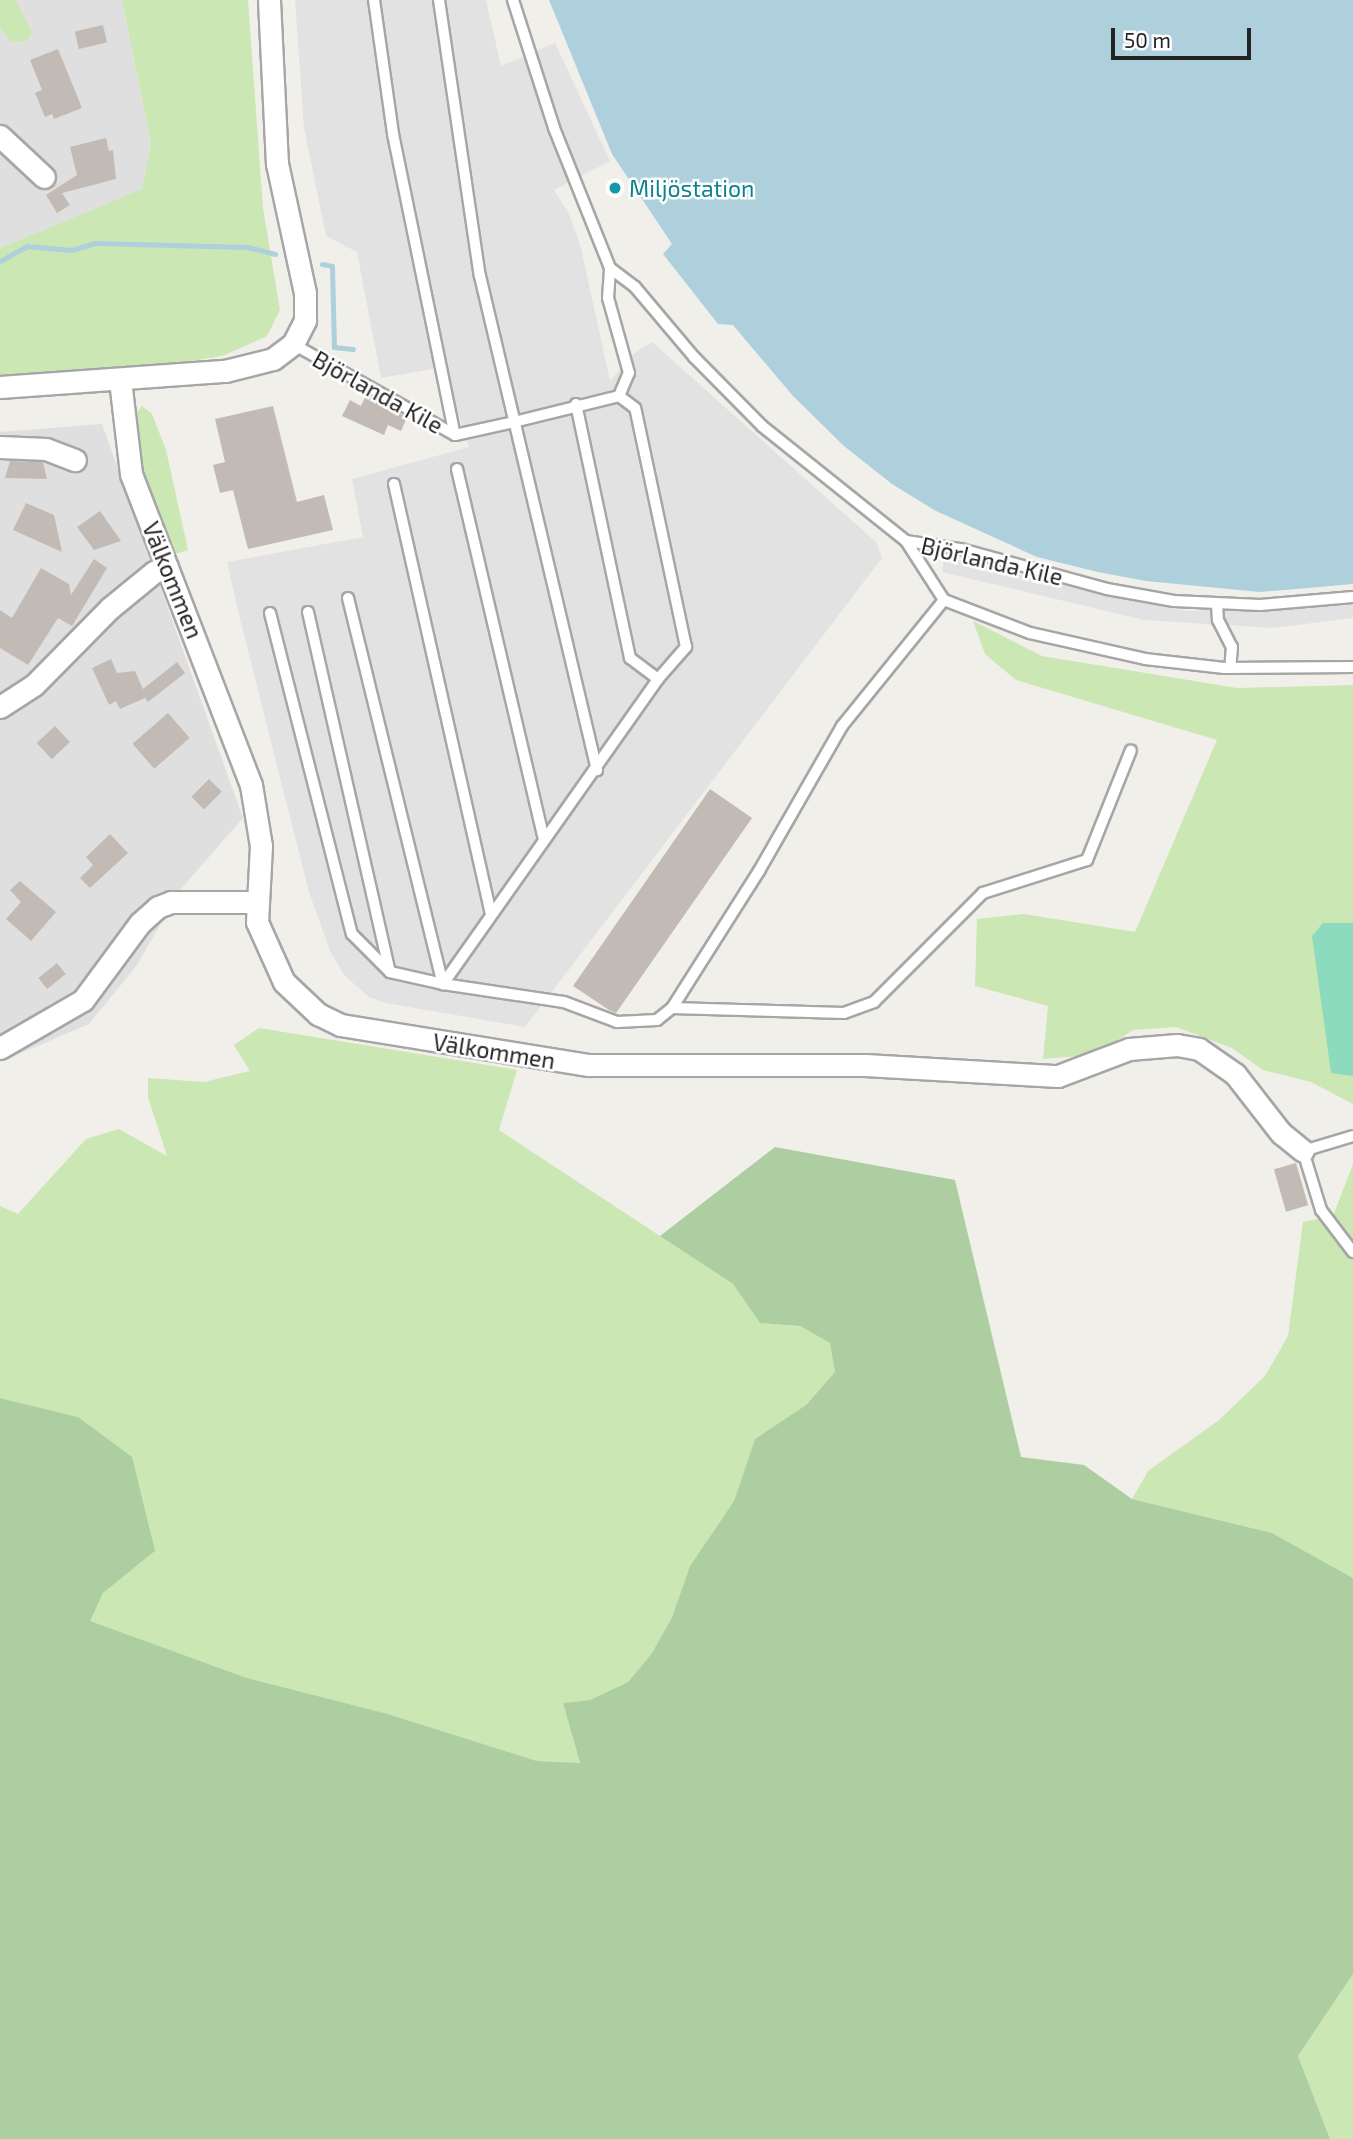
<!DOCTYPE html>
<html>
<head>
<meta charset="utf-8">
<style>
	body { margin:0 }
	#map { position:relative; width:1353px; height:2139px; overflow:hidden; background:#f1efe9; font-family:"Exo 2",sans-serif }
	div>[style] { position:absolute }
	.residential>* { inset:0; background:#e0dfdf }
	.grass>* { inset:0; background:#cbe7b3 }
	.forest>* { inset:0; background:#accea0 }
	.pitch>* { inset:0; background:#8ddbbf }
	.parking>* { inset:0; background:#e2e2e2 }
	.water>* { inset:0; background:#add0dc }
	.stream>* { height:5px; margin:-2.5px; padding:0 2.5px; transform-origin:2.5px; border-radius:2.5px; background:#add0dc }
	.building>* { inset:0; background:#c2bbb5; transform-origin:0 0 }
	.roads { filter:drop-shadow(2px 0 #a6a6a6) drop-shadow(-2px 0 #a6a6a6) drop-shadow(0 2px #a6a6a6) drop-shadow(0 -2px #a6a6a6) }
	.lane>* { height:10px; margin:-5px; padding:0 5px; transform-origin:5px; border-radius:5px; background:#fff }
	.street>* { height:21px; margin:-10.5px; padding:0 10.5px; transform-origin:10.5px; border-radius:10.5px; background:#fff }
	.dots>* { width:19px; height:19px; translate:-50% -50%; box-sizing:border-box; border:4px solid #fff; border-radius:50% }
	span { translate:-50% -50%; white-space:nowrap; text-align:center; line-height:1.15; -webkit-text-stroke:5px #fff; paint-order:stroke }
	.culture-label { font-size:23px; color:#0d838f }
	.left { translate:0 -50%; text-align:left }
	.street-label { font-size:23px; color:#222 }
	.scale { position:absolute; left:1111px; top:28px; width:140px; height:32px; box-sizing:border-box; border:4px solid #222; border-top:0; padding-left:9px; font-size:21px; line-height:24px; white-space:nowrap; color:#222; -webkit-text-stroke:5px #fff; paint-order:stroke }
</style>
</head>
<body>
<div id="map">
	<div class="residential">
		<i style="clip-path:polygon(0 0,122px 0,151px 143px,142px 189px,0 248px)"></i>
		<i style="clip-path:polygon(102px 424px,243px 818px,180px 890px,137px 965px,89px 1024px,0 1062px,0 432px)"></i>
	</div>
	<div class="grass">
		<i style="clip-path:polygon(0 0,16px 0,32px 32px,27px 41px,10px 42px,0 27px)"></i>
		<i style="clip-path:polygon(122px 0,248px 0,263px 208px,280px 310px,267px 336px,222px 356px,127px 371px,0 375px,0 248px,142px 189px,151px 143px)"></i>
		<i style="clip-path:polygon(142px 406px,152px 414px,166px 450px,188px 550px,171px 555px,140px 473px,134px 416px)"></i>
		<i style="clip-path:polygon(973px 621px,1042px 656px,1237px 688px,1353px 685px,1353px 1104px,1311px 1082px,1263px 1070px,1232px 1048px,1176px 1027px,1133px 1030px,1107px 1047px,1080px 1056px,1043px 1059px,1048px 1006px,975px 986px,977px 919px,1024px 914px,1135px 932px,1217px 740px,1016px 680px,985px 654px)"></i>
		<i style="clip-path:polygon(259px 1028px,517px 1070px,499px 1130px,733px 1284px,760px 1323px,800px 1326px,831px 1343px,835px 1372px,806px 1405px,755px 1439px,734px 1501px,690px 1566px,672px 1617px,652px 1653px,628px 1682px,590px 1700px,563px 1703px,580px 1763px,537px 1761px,388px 1714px,247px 1678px,89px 1621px,103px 1593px,155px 1551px,78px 1417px,0 1398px,0 1206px,18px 1214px,86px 1139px,119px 1129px,167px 1156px,148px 1097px,148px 1078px,204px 1082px,250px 1071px,234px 1045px)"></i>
		<i style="clip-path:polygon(1353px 1164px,1353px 1578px,1272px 1533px,1132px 1499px,1148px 1471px,1219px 1420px,1265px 1376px,1288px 1336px,1303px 1222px,1333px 1216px)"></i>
		<i style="clip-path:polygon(1353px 1974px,1353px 2139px,1330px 2139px,1298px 2056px)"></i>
	</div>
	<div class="forest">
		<i style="clip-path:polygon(775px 1147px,955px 1180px,1021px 1457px,1084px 1465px,1132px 1499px,1272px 1533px,1353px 1578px,1353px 1974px,1298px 2056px,1330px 2139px,0 2139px,0 1398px,78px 1417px,132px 1457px,155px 1551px,103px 1593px,90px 1621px,247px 1678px,388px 1714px,537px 1761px,580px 1763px,563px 1703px,590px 1700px,628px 1682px,652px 1653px,672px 1617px,690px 1566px,734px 1501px,755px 1439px,806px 1405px,835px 1372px,830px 1343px,800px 1326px,760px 1323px,733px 1284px,660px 1236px)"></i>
	</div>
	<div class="pitch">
		<i style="clip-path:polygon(1323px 923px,1353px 923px,1353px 1076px,1331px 1073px,1312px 936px)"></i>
	</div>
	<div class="parking">
		<i style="clip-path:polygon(295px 0,486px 0,501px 66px,555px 43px,610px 161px,554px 190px,569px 214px,581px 248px,610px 381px,633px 354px,652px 342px,877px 543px,882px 558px,525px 1027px,386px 1003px,369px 997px,344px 975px,330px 951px,309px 892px,241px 623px,227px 562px,363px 537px,352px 479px,469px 447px,443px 367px,381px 378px,357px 252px,326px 236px,304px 128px)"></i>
		<i style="clip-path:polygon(944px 557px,1185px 611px,1353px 605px,1353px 618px,1273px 628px,1144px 620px,942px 572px)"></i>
	</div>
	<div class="water">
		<i style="clip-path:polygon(549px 0,1353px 0,1353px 584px,1260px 592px,1146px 581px,1098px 572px,1037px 557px,936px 511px,892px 484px,844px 446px,793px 396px,733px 325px,718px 324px,663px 254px,672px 244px,612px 154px)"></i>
	</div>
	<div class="stream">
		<i style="left:0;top:261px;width:31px;rotate:-29deg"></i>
		<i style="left:27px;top:246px;width:44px;rotate:5.2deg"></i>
		<i style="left:71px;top:250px;width:25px;rotate:-16deg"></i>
		<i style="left:95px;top:243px;width:152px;rotate:1.5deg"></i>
		<i style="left:247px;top:247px;width:29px;rotate:14deg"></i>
		<i style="left:322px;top:264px;width:10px;rotate:11deg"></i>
		<i style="left:332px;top:266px;width:81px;rotate:88.6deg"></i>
		<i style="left:334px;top:347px;width:19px;rotate:6deg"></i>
	</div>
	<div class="building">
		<i style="left:103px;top:25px;width:18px;height:29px;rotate:77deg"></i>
		<i style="clip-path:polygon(58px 49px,82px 108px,54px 119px,52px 114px,45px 117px,35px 93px,42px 90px,30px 60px)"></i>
		<i style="clip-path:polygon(106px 138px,109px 151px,113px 150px,116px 179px,62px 193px,70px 205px,57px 213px,46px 195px,77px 175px,70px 147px)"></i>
		<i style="clip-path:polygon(366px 395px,407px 417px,401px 431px,388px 425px,384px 435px,342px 416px,350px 400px,361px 406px)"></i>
		<i style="clip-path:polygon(273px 406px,297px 502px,324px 495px,333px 530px,248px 549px,233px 490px,220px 493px,213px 465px,225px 462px,215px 419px)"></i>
		<i style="clip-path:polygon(10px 461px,43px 462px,47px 479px,5px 478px)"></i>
		<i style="clip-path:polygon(26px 503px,54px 515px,62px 552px,13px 530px)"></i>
		<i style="clip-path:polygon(100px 511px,121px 541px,94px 550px,77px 527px)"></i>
		<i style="clip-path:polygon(94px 559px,107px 568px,72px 626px,58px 618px,28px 665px,0 648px,0 610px,12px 618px,41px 568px,69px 584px,71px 595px)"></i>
		<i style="clip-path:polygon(111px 659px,117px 673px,135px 671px,143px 689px,177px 662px,185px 673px,148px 702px,145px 698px,120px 709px,116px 701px,109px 705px,92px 668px)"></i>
		<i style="left:168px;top:713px;width:33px;height:47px;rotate:49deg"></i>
		<i style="left:55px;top:726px;width:22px;height:25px;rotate:47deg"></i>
		<i style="left:209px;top:779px;width:18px;height:25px;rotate:45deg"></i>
		<i style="clip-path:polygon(710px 789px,752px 818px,616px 1013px,609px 1010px,573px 986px)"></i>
		<i style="clip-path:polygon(110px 834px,128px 853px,90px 888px,80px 878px,93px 865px,86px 857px)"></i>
		<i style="clip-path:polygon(20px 881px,56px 912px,31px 941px,6px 919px,21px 902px,10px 890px)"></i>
		<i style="left:57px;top:963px;width:14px;height:24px;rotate:51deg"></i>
		<i style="left:1296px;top:1163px;width:44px;height:23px;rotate:74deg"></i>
	</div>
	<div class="roads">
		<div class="lane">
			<i style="left:374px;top:0;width:135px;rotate:81.9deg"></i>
			<i style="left:393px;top:134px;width:307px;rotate:78.4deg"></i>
			<i style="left:439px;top:0;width:279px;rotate:81.6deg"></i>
			<i style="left:480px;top:276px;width:508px;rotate:76.68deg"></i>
			<i style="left:513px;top:0;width:134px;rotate:72.2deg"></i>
			<i style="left:554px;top:128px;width:151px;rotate:68.2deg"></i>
			<i style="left:610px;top:268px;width:31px;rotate:37deg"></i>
			<i style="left:635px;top:287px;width:92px;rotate:49.9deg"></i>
			<i style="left:694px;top:357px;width:97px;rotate:45.4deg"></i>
			<i style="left:762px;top:426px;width:184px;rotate:38.6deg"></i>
			<i style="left:906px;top:541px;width:56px;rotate:8.3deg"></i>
			<i style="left:961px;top:549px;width:151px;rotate:15.3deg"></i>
			<i style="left:1107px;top:589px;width:68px;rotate:10.2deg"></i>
			<i style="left:1174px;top:601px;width:86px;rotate:2.7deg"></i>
			<i style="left:1260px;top:605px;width:93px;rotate:-4.9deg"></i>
			<i style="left:293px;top:344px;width:186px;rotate:29.3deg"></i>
			<i style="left:455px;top:435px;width:60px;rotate:-12.4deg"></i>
			<i style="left:514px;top:422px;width:108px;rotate:-13.9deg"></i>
			<i style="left:619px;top:396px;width:25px;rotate:-67deg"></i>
			<i style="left:629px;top:373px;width:78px;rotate:-105.6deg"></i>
			<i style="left:608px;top:298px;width:30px;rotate:-86deg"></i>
			<i style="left:576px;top:404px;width:260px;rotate:78deg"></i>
			<i style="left:630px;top:658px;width:35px;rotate:37deg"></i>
			<i style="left:457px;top:469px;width:381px;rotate:76.8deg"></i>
			<i style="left:394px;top:484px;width:441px;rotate:77.3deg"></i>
			<i style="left:906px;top:541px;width:70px;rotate:57.2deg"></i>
			<i style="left:944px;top:600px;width:92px;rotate:21deg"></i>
			<i style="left:1030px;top:633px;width:118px;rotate:12.7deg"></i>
			<i style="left:1145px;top:659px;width:80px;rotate:6.5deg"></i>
			<i style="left:1224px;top:668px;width:129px;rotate:-0.4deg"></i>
			<i style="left:348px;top:598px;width:398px;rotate:76.2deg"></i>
			<i style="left:443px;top:984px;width:122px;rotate:8.5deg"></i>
			<i style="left:564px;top:1002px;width:57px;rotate:20.7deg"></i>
			<i style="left:617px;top:1022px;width:40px;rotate:-2.9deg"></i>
			<i style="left:657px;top:1020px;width:19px;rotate:-39deg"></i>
			<i style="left:944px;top:600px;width:162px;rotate:129deg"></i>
			<i style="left:842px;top:726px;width:167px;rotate:119.8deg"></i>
			<i style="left:759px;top:871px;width:162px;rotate:122.4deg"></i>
			<i style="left:672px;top:1008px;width:172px;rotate:1.7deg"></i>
			<i style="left:844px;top:1013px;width:32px;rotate:-20deg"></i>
			<i style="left:874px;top:1002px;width:154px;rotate:-45deg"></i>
			<i style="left:983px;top:893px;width:109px;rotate:-17.6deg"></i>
			<i style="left:1087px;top:860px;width:118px;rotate:-68.2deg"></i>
			<i style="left:1217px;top:603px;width:17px;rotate:87deg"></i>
			<i style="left:1218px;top:620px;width:30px;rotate:63deg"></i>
			<i style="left:1232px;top:647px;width:21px;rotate:95deg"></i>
			<i style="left:308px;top:612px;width:369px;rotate:77.2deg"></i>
			<i style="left:390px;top:972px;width:54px;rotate:12.8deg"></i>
			<i style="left:443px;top:984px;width:373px;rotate:-54.8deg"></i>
			<i style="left:658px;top:679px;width:43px;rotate:-48.8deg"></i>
			<i style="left:686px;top:647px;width:244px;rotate:-102deg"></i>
			<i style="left:635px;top:408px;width:20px;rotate:-143deg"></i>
			<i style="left:270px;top:613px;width:331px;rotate:75.7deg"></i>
			<i style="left:352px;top:934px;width:54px;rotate:45deg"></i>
			<i style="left:1353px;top:1136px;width:52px;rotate:163.3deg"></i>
			<i style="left:1303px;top:1151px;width:62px;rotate:73deg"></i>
			<i style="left:1321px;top:1210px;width:53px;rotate:52.7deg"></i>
		</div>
		<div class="street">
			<i style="left:0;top:136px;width:60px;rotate:43deg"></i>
			<i style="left:120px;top:380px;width:95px;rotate:83.3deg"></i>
			<i style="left:131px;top:474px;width:333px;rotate:68.9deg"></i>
			<i style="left:251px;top:785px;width:62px;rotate:80.7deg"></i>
			<i style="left:261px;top:846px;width:76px;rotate:93deg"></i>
			<i style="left:257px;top:922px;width:66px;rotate:65.8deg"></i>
			<i style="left:284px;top:982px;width:47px;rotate:43.3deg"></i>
			<i style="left:318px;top:1014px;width:25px;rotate:26deg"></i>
			<i style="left:341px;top:1025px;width:250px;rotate:9.2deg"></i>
			<i style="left:588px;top:1065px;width:277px"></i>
			<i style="left:865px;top:1065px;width:193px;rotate:3.3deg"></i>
			<i style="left:1058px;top:1076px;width:76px;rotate:-20.8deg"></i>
			<i style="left:1129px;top:1049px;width:48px;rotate:-4.8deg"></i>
			<i style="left:1177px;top:1045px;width:22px;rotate:10deg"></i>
			<i style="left:1199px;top:1049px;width:44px;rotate:34.8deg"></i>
			<i style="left:1235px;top:1074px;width:75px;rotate:52.1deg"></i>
			<i style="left:1281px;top:1133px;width:28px;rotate:39deg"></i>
			<i style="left:0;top:387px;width:226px;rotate:-4.1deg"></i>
			<i style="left:225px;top:371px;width:49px;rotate:-14deg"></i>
			<i style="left:273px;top:359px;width:25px;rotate:-37deg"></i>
			<i style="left:293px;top:344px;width:27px;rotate:-63deg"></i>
			<i style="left:305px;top:320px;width:27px;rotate:-90deg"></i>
			<i style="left:305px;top:293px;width:132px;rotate:-102.2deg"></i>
			<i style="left:277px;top:164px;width:164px;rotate:-92.8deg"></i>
			<i style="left:0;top:447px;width:46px;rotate:2.5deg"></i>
			<i style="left:46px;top:449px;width:31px;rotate:21deg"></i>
			<i style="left:0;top:707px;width:40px;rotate:-32.9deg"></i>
			<i style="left:34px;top:685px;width:108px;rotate:-45.4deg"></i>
			<i style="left:110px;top:608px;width:57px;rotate:-39.3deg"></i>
			<i style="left:154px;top:572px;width:14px;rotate:-21deg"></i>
			<i style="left:0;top:1048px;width:96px;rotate:-30deg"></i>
			<i style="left:83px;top:1000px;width:96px;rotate:-53.5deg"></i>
			<i style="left:140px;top:923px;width:24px;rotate:-42deg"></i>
			<i style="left:158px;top:907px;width:14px;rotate:-21deg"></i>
			<i style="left:171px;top:902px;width:84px"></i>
		</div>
	</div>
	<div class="dots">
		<i style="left:615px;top:188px;background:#0f9aa8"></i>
	</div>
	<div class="culture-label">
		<span class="left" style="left:629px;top:188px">Miljöstation</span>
	</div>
	<div class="street-label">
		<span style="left:378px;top:392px;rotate:29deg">Björlanda Kile</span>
		<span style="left:992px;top:561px;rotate:13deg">Björlanda Kile</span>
		<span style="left:173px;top:580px;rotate:68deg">Välkommen</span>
		<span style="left:494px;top:1051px;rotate:9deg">Välkommen</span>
	</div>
	<div class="scale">50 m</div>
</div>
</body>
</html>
